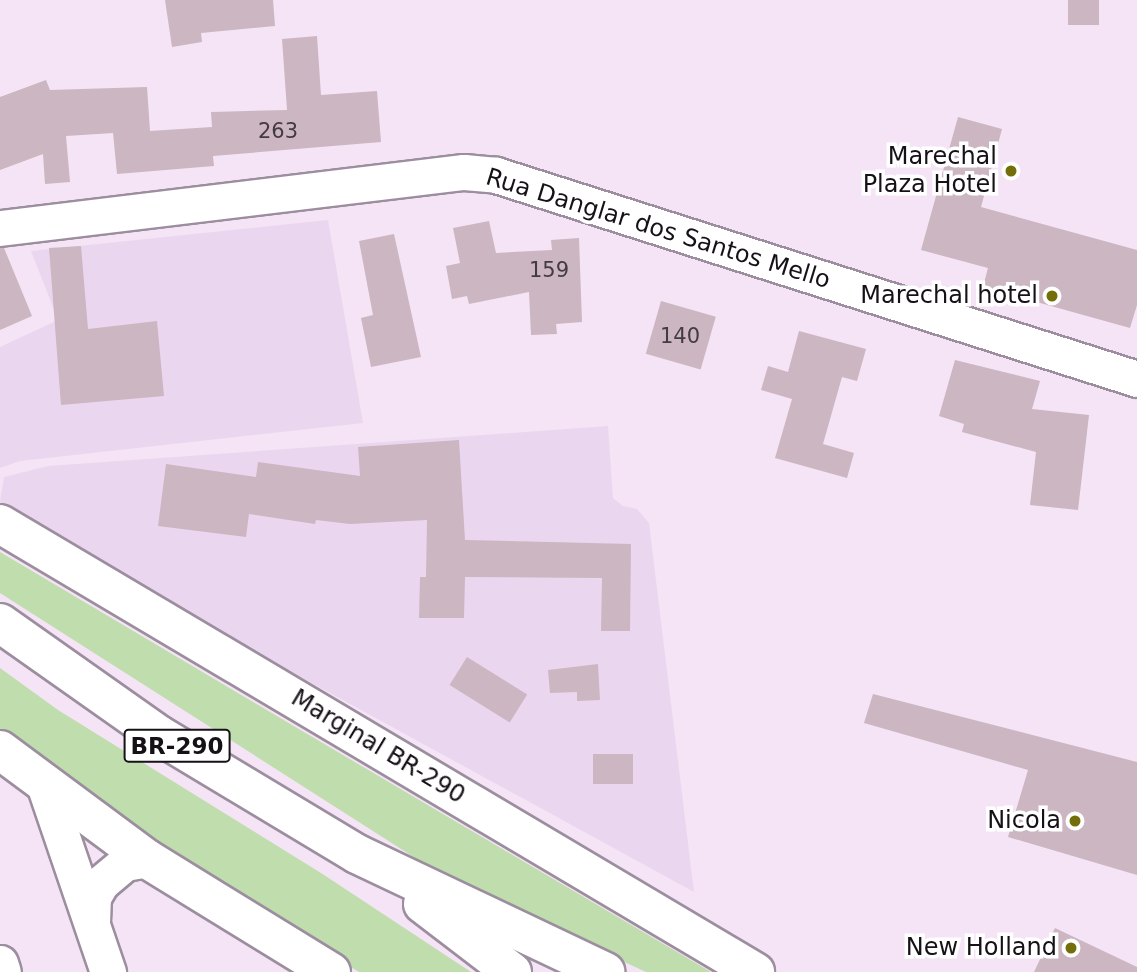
<!DOCTYPE html>
<html>
<head>
<meta charset="utf-8">
<style>
	body { margin:0 }
	#map { position:relative; width:1137px; height:972px; overflow:hidden; background:#f4e4f6; font-family:"DejaVu Sans",sans-serif }
	div>[style] { position:absolute }
	.built>* { inset:0; background:#ebd6ef }
	.green>* { inset:0; background:#bfddad }
	.building>* { inset:0; background:#cbb6c2; transform-origin:0 0 }
	.roads { filter:drop-shadow(2px 0 #9c8e9f) drop-shadow(-2px 0 #9c8e9f) drop-shadow(0 2px #9c8e9f) drop-shadow(0 -2px #9c8e9f) }
	.minor>* { height:35px; margin:-17.5px; padding:0 17.5px; transform-origin:17.5px; border-radius:17.5px; background:#fff }
	.major>* { height:38px; margin:-19px; padding:0 19px; transform-origin:19px; border-radius:19px; background:#fff }
	.highway>* { height:38px; margin:-19px; padding:0 19px; transform-origin:19px; border-radius:19px; background:#fff }
	.dots>* { width:19px; height:19px; translate:-50% -50%; box-sizing:border-box; border:4px solid #fff; border-radius:50% }
	span { translate:-50% -50%; white-space:nowrap; text-align:center; line-height:1.15; -webkit-text-stroke:7px #fff; paint-order:stroke }
	.number-label { font-size:21px; color:#433a42 }
	.number-label span { -webkit-text-stroke-width:0 }
	.shield-label span { padding:2px 5px; background:#fff; border:2px solid; border-radius:5px; -webkit-text-stroke-width:0 }
	.shield-label { font-size:23px; color:#161017; font-weight:700 }
	.poi-label { font-size:24px; color:#161017 }
	.right { translate:-100% -50%; text-align:right }
	.street-label { font-size:24px; color:#161017 }
</style>
</head>
<body>
<div id="map">
	<div class="built">
		<i style="clip-path:polygon(328px 220px,363px 423px,20px 461px,0 468px,0 347px,58px 320px,31px 251px)"></i>
		<i style="clip-path:polygon(608px 426px,613px 498px,623px 506px,637px 509px,649px 523px,694px 892px,8px 517px,0 501px,4px 477px,48px 466px)"></i>
	</div>
	<div class="green">
		<i style="clip-path:polygon(0 552px,270px 712px,711px 972px,646px 972px,456px 884px,0 593px)"></i>
		<i style="clip-path:polygon(0 668px,58px 710px,321px 873px,471px 972px,359px 972px,66px 789px,0 737px)"></i>
	</div>
	<div class="building">
		<i style="clip-path:polygon(165px 0,273px 0,275px 26px,201px 33px,202px 42px,172px 47px)"></i>
		<i style="left:1068px;top:0;width:31px;height:25px"></i>
		<i style="clip-path:polygon(317px 36px,321px 95px,377px 91px,381px 142px,213px 156px,214px 166px,117px 174px,113px 133px,66px 136px,70px 182px,45px 184px,43px 154px,0 170px,0 97px,46px 80px,50px 90px,147px 87px,150px 131px,212px 127px,211px 112px,287px 110px,282px 39px)"></i>
		<i style="clip-path:polygon(958px 117px,1002px 129px,981px 207px,1137px 250px,1137px 305px,1130px 328px,983px 287px,988px 268px,921px 250px)"></i>
		<i style="clip-path:polygon(489px 221px,496px 253px,552px 250px,551px 240px,579px 238px,582px 322px,556px 324px,557px 334px,531px 335px,529px 292px,469px 304px,467px 296px,452px 299px,446px 266px,460px 263px,453px 228px)"></i>
		<i style="clip-path:polygon(394px 234px,421px 357px,371px 367px,361px 318px,373px 315px,359px 241px)"></i>
		<i style="clip-path:polygon(81px 246px,88px 329px,157px 321px,164px 396px,61px 405px,49px 248px)"></i>
		<i style="clip-path:polygon(0 248px,4px 248px,32px 316px,0 330px)"></i>
		<i style="left:661px;top:301px;width:57px;height:55px;rotate:16deg"></i>
		<i style="clip-path:polygon(799px 331px,866px 349px,857px 381px,842px 377px,823px 444px,854px 453px,847px 478px,775px 458px,792px 399px,761px 390px,768px 366px,788px 372px)"></i>
		<i style="clip-path:polygon(955px 360px,1040px 381px,1032px 409px,1089px 415px,1078px 510px,1030px 505px,1036px 452px,962px 432px,964px 424px,939px 416px)"></i>
		<i style="clip-path:polygon(459px 440px,465px 540px,631px 544px,630px 631px,601px 631px,602px 578px,465px 577px,464px 618px,419px 618px,420px 577px,426px 577px,427px 520px,350px 524px,316px 520px,315px 524px,249px 514px,246px 537px,158px 526px,166px 464px,256px 477px,258px 462px,360px 476px,358px 447px)"></i>
		<i style="left:467px;top:657px;width:71px;height:33px;rotate:32deg"></i>
		<i style="clip-path:polygon(598px 664px,600px 700px,577px 701px,577px 692px,550px 693px,548px 670px)"></i>
		<i style="clip-path:polygon(873px 694px,1137px 762px,1137px 875px,1008px 837px,1028px 770px,864px 723px)"></i>
		<i style="left:593px;top:754px;width:40px;height:30px"></i>
		<i style="clip-path:polygon(1055px 928px,1137px 967px,1137px 972px,1034px 972px)"></i>
	</div>
	<div class="roads">
		<div class="minor">
			<i style="left:0;top:228px;width:467px;rotate:-6.9deg"></i>
			<i style="left:464px;top:172px;width:32px;rotate:5deg"></i>
			<i style="left:496px;top:175px;width:673px;rotate:17.65deg"></i>
			<i style="left:44px;top:784px;width:199px;rotate:71.2deg"></i>
			<i style="left:92px;top:923px;width:26px;rotate:-88deg"></i>
			<i style="left:93px;top:897px;width:16px;rotate:-60deg"></i>
			<i style="left:101px;top:883px;width:31px;rotate:-40deg"></i>
			<i style="left:125px;top:863px;width:22px;rotate:-10deg"></i>
			<i style="left:0;top:963px;width:9px;rotate:72deg"></i>
		</div>
		<div class="major">
			<i style="left:0;top:524px;width:878px;rotate:30.68deg"></i>
			<i style="left:0;top:750px;width:183px;rotate:36.6deg"></i>
			<i style="left:147px;top:859px;width:216px;rotate:31.6deg"></i>
		</div>
		<div class="highway">
			<i style="left:0;top:623px;width:194px;rotate:35.2deg"></i>
			<i style="left:159px;top:735px;width:231px;rotate:31deg"></i>
			<i style="left:357px;top:854px;width:275px;rotate:25.4deg"></i>
			<i style="left:423px;top:904px;width:112px;rotate:37.4deg"></i>
		</div>
	</div>
	<div class="dots">
		<i style="left:1011px;top:171px;background:#736d0a"></i>
		<i style="left:1052px;top:296px;background:#736d0a"></i>
		<i style="left:1075px;top:821px;background:#736d0a"></i>
		<i style="left:1071px;top:948px;background:#736d0a"></i>
	</div>
	<div class="number-label">
		<span style="left:278px;top:131px">263</span>
		<span style="left:549px;top:270px">159</span>
		<span style="left:680px;top:336px">140</span>
	</div>
	<div class="shield-label">
		<span style="left:177px;top:746px">BR-290</span>
	</div>
	<div class="poi-label">
		<span class="right" style="left:997px;top:171px">Marechal<br>Plaza Hotel</span>
		<span class="right" style="left:1038px;top:296px">Marechal hotel</span>
		<span class="right" style="left:1061px;top:821px">Nicola</span>
		<span class="right" style="left:1057px;top:948px">New Holland</span>
	</div>
	<div class="street-label">
		<span style="left:658px;top:229px;rotate:17deg">Rua Danglar dos Santos Mello</span>
		<span style="left:378px;top:747px;rotate:31deg">Marginal BR-290</span>
	</div>
</div>
</body>
</html>
